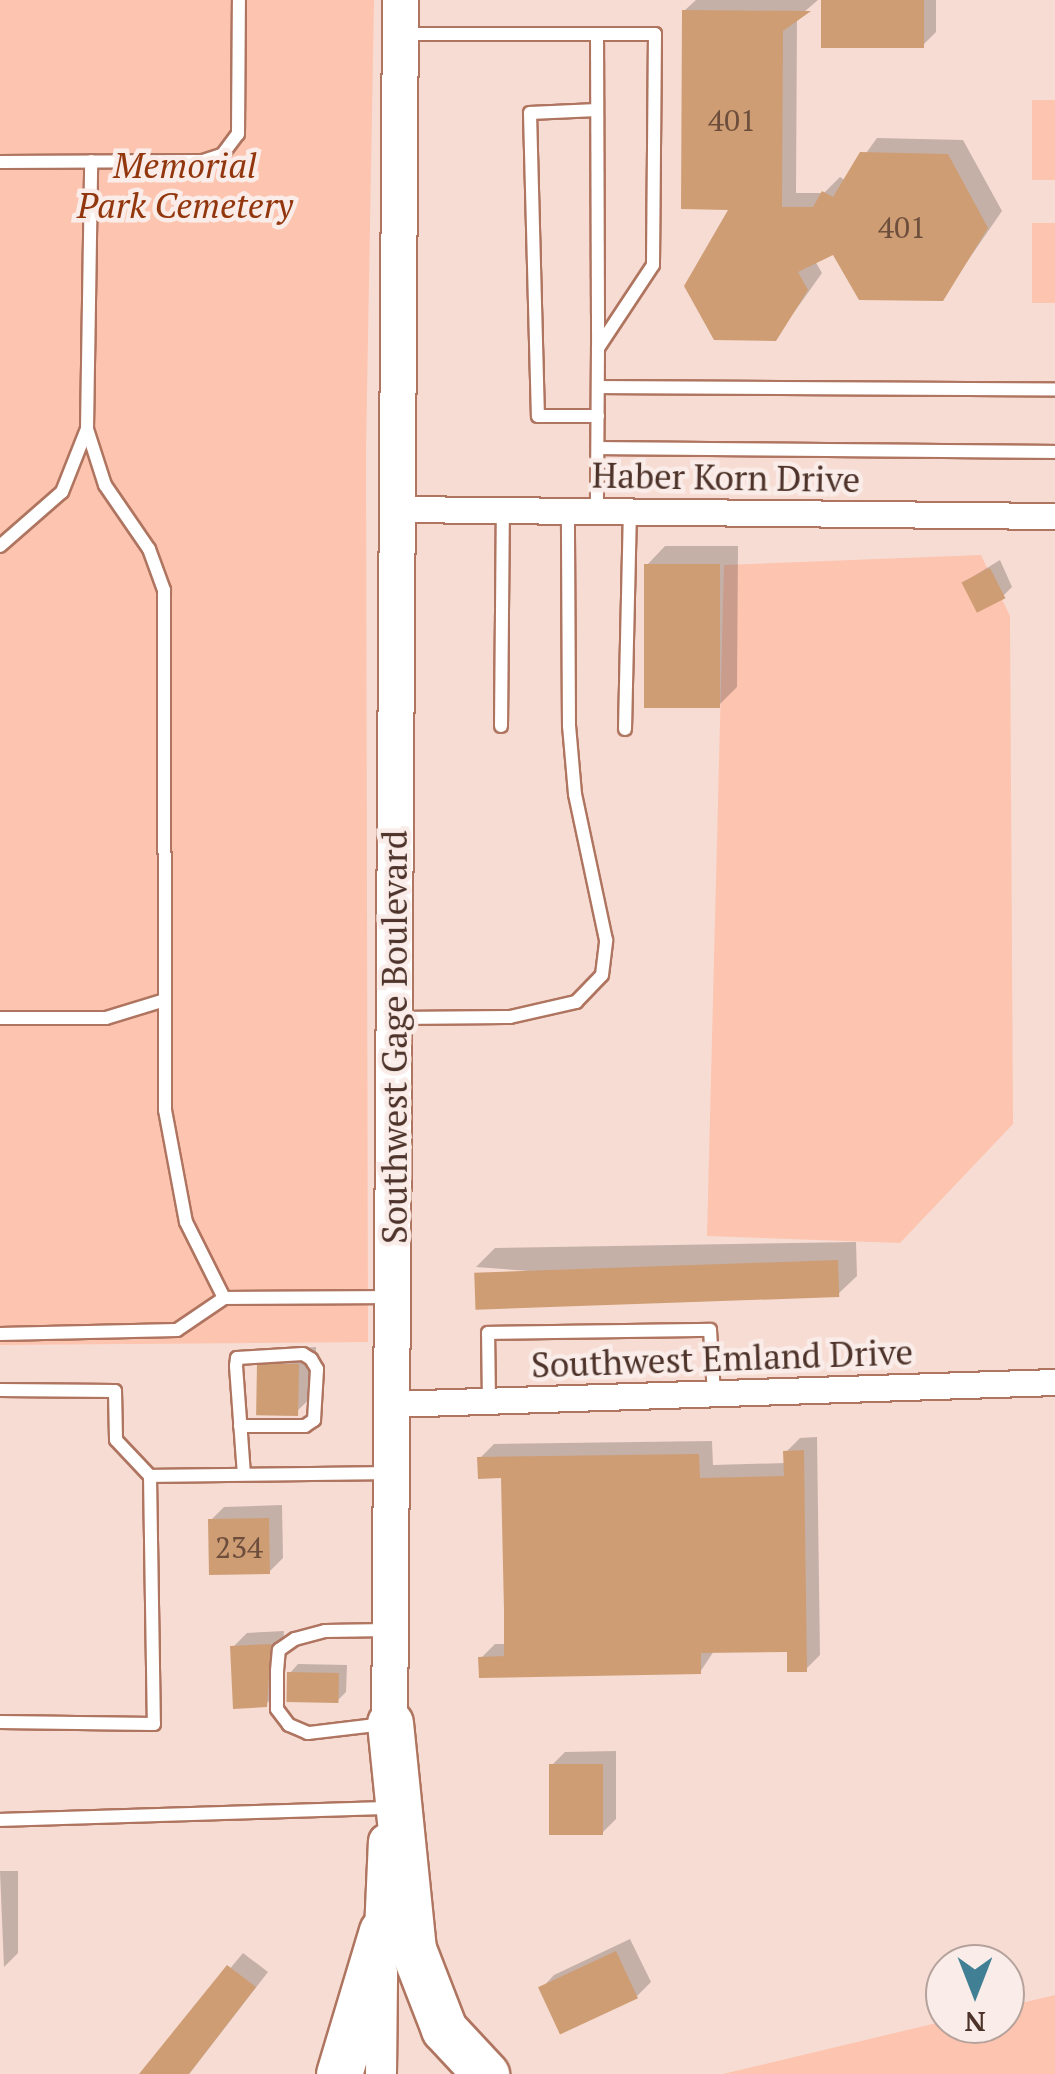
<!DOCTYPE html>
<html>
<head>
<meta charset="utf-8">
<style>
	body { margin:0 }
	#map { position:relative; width:1055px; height:2074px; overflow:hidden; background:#f7dcd3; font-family:"PT Serif",serif }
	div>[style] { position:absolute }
	.green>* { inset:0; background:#fdc4af; transform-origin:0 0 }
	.shadow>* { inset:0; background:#0003 }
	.building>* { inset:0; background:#ce9d74; transform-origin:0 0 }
	.roads { filter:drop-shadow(2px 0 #af7560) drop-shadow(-2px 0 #af7560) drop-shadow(0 2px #af7560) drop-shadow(0 -2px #af7560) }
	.service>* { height:12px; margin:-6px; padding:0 6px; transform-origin:6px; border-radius:6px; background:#fff }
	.minor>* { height:25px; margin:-12.5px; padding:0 12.5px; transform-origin:12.5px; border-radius:12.5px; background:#fff }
	.tertiary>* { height:30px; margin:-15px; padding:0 15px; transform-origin:15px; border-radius:15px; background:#fff }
	.secondary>* { height:35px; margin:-17.5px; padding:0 17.5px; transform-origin:17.5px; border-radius:17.5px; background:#fff }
	.motorway>* { height:45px; margin:-22.5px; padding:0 22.5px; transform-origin:22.5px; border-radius:22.5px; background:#fff }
	span { translate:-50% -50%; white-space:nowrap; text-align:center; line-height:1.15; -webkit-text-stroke:9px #faece8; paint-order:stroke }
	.number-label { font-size:30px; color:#6d4e3c }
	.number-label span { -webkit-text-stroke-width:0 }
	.park-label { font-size:35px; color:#92360e; font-style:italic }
	.street-label { font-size:35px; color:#4d332a }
	.north { position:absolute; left:925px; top:1944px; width:100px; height:100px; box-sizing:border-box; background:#faece8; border:2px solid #b5a29c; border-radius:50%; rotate:180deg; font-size:28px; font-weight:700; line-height:40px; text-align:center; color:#4d332a }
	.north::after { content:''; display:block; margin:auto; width:35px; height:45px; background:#418094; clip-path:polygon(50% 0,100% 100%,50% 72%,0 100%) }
</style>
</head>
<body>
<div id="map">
	<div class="green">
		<i style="clip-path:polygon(0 0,374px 0,366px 451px,368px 1342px,0 1345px)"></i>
		<i style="left:1032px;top:100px;width:23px;height:80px"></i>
		<i style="left:1032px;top:223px;width:23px;height:80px"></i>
		<i style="clip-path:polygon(981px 555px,1010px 616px,1013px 1124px,900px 1243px,707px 1236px,724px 565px)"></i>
		<i style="clip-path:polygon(1055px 1995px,1055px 2074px,723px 2074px,945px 2021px,1005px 2024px,1005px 2007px)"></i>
	</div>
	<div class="shadow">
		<i style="clip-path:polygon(696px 0,818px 0,797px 18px,796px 193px,824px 193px,840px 177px,846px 181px,877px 138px,963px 140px,1002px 211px,942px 298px,834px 252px,815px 261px,822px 273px,775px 339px,732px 207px,684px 11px)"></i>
		<i style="clip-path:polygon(824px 0,936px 0,936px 32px,922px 46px)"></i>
		<i style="clip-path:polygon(665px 546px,738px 546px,737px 687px,718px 706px,647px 565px)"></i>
		<i style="clip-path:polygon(1000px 560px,1012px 587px,1003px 596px,964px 582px)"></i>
		<i style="clip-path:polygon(856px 1242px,857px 1276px,838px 1294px,476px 1267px,495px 1248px)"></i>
		<i style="clip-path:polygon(316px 1347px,316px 1393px,297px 1411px,260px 1368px,278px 1349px)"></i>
		<i style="clip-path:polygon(817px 1437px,820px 1655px,806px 1669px,789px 1650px,714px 1651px,700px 1672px,481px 1658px,495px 1644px,506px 1644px,504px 1476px,480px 1458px,494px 1444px,712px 1441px,713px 1465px,786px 1463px,786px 1452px,800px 1438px)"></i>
		<i style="clip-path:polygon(282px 1505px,283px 1558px,269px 1572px,210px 1521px,224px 1507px)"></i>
		<i style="clip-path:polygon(284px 1631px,280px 1690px,266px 1704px,233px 1647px,247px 1633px)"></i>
		<i style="clip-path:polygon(298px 1664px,347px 1665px,346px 1692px,337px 1701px,290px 1673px)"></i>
		<i style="clip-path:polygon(616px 1751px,616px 1819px,602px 1833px,551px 1766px,565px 1752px)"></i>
		<i style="clip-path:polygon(0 1871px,18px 1871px,18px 1953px,4px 1967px)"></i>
		<i style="clip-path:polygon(630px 1939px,651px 1982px,637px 1996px,541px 1989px,554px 1975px)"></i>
		<i style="clip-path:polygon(243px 1953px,268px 1972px,189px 2074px,142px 2074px)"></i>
	</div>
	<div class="building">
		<i style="left:821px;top:0;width:103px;height:48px"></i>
		<i style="clip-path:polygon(682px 10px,811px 11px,783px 31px,782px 207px,813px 207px,822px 191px,833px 197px,860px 152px,948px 154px,988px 228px,943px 301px,859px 300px,833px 255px,798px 272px,808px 290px,776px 341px,714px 340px,684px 286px,728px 210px,681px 209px)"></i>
		<i style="left:644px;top:564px;width:76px;height:144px"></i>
		<i style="left:990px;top:568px;width:34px;height:32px;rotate:63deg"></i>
		<i style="left:838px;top:1260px;width:37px;height:364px;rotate:88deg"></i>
		<i style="left:299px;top:1364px;width:52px;height:42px;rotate:91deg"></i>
		<i style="clip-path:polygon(804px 1450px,807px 1672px,787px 1672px,787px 1652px,701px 1653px,701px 1674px,479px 1678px,478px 1657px,504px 1656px,504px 1610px,501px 1478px,478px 1479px,477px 1457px,699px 1454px,700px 1478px,784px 1476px,783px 1451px)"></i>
		<i style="left:269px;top:1518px;width:56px;height:61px;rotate:89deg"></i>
		<i style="clip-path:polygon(271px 1644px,267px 1707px,233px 1709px,230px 1646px)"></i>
		<i style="left:287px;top:1672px;width:52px;height:30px;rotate:1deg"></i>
		<i style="left:549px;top:1764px;width:54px;height:71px"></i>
		<i style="left:616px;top:1951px;width:52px;height:86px;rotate:65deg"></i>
		<i style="clip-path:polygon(227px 1965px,256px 1987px,189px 2074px,139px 2074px)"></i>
	</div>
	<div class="roads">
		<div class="service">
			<i style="left:402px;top:34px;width:253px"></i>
			<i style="left:655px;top:34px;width:231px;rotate:90.5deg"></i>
			<i style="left:653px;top:265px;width:100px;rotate:123.5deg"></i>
			<i style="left:598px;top:348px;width:162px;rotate:90.4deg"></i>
			<i style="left:597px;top:34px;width:312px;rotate:89.8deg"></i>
			<i style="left:597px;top:110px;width:67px;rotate:177.4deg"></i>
			<i style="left:530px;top:113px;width:303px;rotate:88.5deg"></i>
			<i style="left:538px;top:416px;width:60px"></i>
			<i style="left:0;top:162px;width:203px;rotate:-0.3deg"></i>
			<i style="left:203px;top:161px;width:20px;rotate:-18deg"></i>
			<i style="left:222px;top:155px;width:26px;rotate:-53deg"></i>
			<i style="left:238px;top:134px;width:134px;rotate:-89.6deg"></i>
			<i style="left:598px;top:387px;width:457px;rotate:0.3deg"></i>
			<i style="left:87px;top:429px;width:59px;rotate:72.2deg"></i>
			<i style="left:105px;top:485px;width:78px;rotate:55.5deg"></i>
			<i style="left:149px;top:549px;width:44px;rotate:69.9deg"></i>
			<i style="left:164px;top:590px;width:520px;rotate:89.89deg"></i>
			<i style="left:165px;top:1110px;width:114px;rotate:79.4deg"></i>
			<i style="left:186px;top:1222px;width:85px;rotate:63.4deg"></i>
			<i style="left:224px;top:1298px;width:167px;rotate:-0.3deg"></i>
			<i style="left:598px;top:448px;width:457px;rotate:0.5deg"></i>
			<i style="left:0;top:546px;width:82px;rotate:-41.1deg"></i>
			<i style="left:62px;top:492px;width:68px;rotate:-68.4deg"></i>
			<i style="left:87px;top:429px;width:268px;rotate:-89.1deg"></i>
			<i style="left:501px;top:726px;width:217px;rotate:-89.5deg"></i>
			<i style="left:625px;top:729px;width:219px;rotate:-88.7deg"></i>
			<i style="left:0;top:1018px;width:106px"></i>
			<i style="left:106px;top:1018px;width:59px;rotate:-16.9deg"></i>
			<i style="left:397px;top:1018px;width:113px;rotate:-0.5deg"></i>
			<i style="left:510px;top:1017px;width:68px;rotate:-12.8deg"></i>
			<i style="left:576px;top:1002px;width:37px;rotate:-46deg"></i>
			<i style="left:602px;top:975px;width:35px;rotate:-83deg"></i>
			<i style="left:606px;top:940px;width:149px;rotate:-102deg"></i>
			<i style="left:575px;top:794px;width:68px;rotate:-95deg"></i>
			<i style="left:569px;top:726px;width:217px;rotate:-90.3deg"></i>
			<i style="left:0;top:1334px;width:177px;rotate:-1.3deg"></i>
			<i style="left:177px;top:1330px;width:57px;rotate:-34.2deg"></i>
			<i style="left:0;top:1390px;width:115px;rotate:0.5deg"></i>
			<i style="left:115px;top:1391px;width:49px;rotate:88.8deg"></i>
			<i style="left:116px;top:1440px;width:50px;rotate:46.6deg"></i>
			<i style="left:150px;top:1476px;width:248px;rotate:89.1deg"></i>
			<i style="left:154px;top:1724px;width:154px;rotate:-179.3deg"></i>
			<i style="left:489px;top:1401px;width:68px;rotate:-90.8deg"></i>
			<i style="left:488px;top:1333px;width:222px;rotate:-0.8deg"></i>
			<i style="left:710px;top:1330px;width:63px;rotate:86.4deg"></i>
			<i style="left:240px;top:1426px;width:65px"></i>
			<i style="left:305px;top:1426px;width:11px;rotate:-34deg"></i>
			<i style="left:314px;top:1420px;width:51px;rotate:-86.6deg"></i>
			<i style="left:317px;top:1369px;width:12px;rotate:-121deg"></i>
			<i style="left:311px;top:1359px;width:9px;rotate:-148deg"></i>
			<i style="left:303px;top:1354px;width:66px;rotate:176.5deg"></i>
			<i style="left:237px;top:1358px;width:8px;rotate:97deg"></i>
			<i style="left:236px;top:1366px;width:108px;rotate:85.8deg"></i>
			<i style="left:150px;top:1476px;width:239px;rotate:-0.7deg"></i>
			<i style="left:384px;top:1724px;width:77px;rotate:173.2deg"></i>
			<i style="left:308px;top:1733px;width:21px;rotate:-157deg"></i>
			<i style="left:289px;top:1725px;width:20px;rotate:-127deg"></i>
			<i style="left:277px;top:1709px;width:38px;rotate:-90deg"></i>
			<i style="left:277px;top:1671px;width:21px;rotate:-85deg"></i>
			<i style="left:279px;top:1650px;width:19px;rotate:-35deg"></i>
			<i style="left:295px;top:1639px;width:31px;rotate:-15deg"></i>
			<i style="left:325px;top:1631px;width:63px;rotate:-0.9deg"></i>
			<i style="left:0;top:1820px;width:387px;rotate:-1.8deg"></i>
		</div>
		<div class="minor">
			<i style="left:397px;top:509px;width:658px;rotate:0.61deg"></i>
			<i style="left:392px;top:1404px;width:663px;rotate:-1.9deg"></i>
		</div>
		<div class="tertiary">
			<i style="left:381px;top:2074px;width:102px;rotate:-89.4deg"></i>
		</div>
		<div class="secondary">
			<i style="left:389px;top:1749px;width:1749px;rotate:-89.64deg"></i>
			<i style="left:382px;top:1931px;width:90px;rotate:-87.5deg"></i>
		</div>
		<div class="motorway">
			<i style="left:390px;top:1723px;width:227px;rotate:84.2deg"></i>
			<i style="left:413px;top:1949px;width:86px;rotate:68.8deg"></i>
			<i style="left:444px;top:2029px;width:62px;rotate:47deg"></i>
			<i style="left:339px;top:2074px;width:149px;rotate:-73.3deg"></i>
		</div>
	</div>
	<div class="number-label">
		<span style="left:732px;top:120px">401</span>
		<span style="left:902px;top:227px">401</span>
		<span style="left:239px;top:1547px">234</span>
	</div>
	<div class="park-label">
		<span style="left:185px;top:185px">Memorial<br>Park Cemetery</span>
	</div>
	<div class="street-label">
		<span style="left:726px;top:477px;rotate:1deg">Haber Korn Drive</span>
		<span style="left:394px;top:1037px;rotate:-90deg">Southwest Gage Boulevard</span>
		<span style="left:722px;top:1358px;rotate:-2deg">Southwest Emland Drive</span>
	</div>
	<div class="north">N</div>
</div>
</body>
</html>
